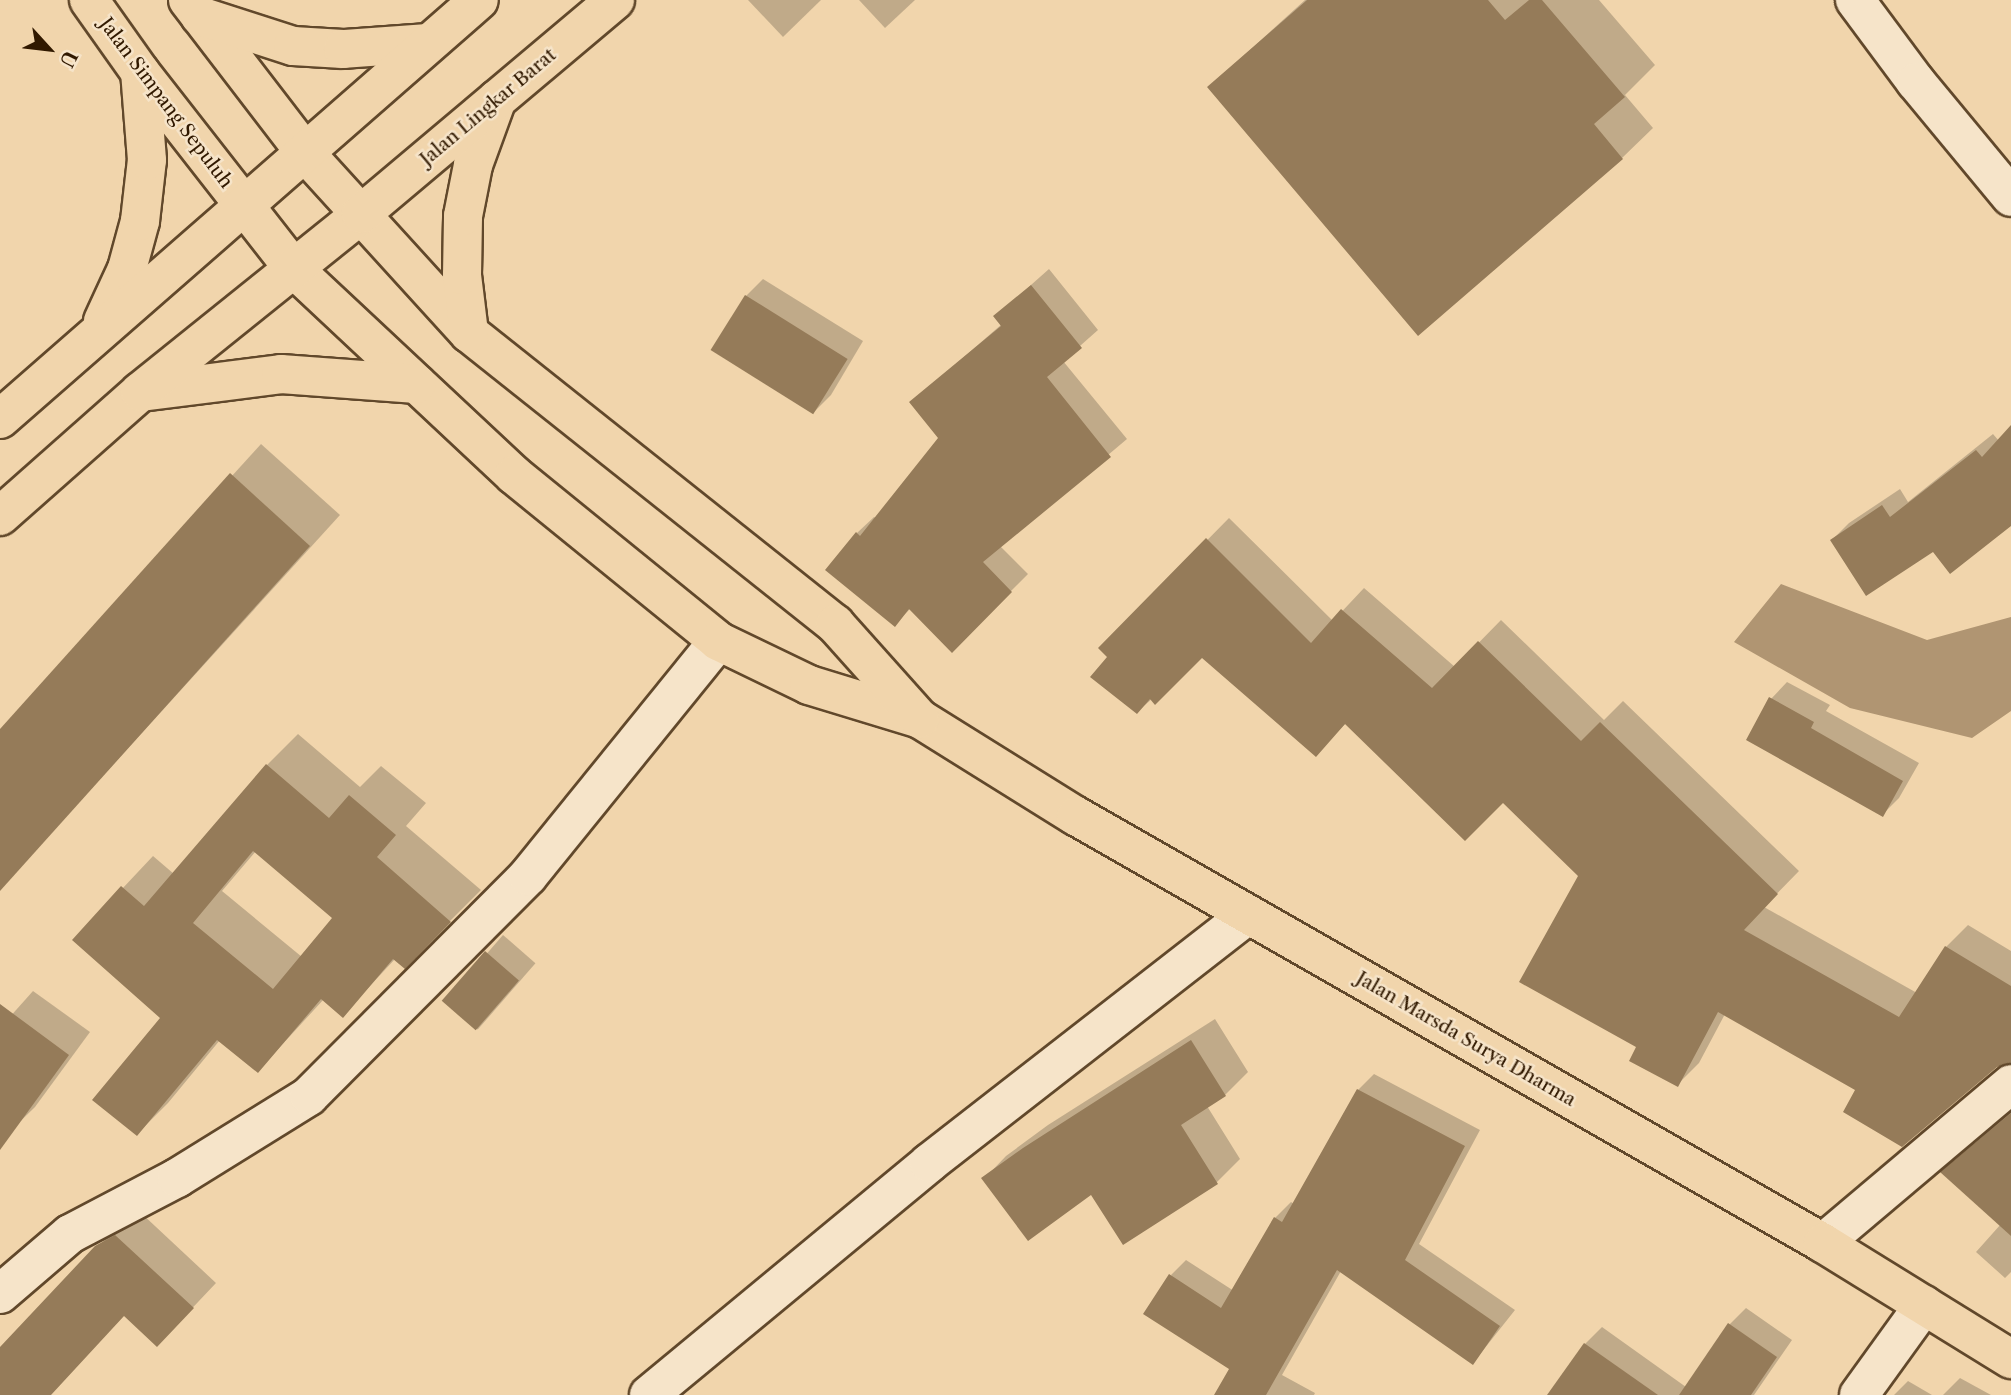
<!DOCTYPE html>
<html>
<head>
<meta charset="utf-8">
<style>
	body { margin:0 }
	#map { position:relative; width:2011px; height:1395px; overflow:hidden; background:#f1d5ac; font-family:"Libre Caslon Text",serif }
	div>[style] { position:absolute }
	.water>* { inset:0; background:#b09572 }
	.shadow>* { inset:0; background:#0003; transform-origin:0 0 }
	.building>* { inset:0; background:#957b59; transform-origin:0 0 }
	.roads { filter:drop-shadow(2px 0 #61482b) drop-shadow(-2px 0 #61482b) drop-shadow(0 2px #61482b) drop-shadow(0 -2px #61482b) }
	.street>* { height:38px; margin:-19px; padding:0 19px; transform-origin:19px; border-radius:19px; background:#f6e4c9 }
	.highway>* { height:38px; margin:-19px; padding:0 19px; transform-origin:19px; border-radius:19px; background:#f1d5ac }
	span { translate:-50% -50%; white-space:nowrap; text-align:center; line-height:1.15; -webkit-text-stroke:5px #f6e4c9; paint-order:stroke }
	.street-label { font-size:19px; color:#311900 }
	.north { position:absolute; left:14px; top:14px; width:70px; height:70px; -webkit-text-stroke:5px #f6e4c9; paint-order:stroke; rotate:117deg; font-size:19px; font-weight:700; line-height:28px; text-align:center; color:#311900 }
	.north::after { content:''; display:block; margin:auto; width:24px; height:32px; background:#311900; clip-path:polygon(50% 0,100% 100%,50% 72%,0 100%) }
</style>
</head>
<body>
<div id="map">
	<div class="water">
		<i style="clip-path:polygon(1781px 584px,1927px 640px,2011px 617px,2011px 711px,1972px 738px,1850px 708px,1734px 642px)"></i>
	</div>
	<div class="shadow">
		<i style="clip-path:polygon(748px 0,821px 0,783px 37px)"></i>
		<i style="clip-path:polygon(859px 0,915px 0,885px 28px)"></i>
		<i style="clip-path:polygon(1305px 0,1599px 0,1655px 65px,1625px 95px,1653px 128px,1622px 158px,1209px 87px)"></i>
		<i style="clip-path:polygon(1049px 269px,1098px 330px,1063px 361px,1127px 439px,1000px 546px,1028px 574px,952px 650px,911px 608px,895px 624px,857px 533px,874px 517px,876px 518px,940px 438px,912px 402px,1002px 324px,996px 316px)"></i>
		<i style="clip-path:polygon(763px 279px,863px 341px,831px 395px,814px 412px,746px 296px)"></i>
		<i style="clip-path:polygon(2011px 428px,2011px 524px,1933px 550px,1832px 540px,1849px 523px,1900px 489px,1908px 502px,1993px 434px,1999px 441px)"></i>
		<i style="clip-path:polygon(261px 444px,340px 515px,20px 867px,0 849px,0 731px)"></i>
		<i style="clip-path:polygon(1229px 518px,1333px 621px,1364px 588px,1455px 667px,1501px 620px,1604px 720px,1623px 701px,1799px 871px,1764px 907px,1917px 993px,1946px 947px,1968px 925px,2011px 951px,2011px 1061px,1858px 1090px,1725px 1014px,1699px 1063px,1677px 1085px,1638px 1046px,1580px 876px,1503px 801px,1346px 723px,1316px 754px,1202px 655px,1137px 712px,1110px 657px,1101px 648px)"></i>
		<i style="clip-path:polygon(1787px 682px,1830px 705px,1826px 711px,1919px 763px,1899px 798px,1882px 815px,1771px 699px)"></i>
		<i style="clip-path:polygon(evenodd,298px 734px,360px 787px,381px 766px,426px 803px,406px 826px,481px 890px,405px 966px,395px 959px,343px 1015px,324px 999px,258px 1071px,220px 1040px,168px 1103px,137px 1134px,163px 1017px,74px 940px,153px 856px,174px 874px,267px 765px,298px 734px,256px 851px,334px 918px,302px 957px,222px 891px,256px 851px)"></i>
		<i style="left:503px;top:935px;width:43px;height:88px;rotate:41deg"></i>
		<i style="clip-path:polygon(33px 991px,90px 1032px,35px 1107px,0 1141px,0 1028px)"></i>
		<i style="clip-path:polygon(1215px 1019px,1248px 1072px,1225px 1095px,1207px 1106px,1240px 1159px,1217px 1182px,1123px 1242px,1092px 1192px,984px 1179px,1006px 1156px,1048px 1125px)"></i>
		<i style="clip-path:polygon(1374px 1074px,1480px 1130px,1419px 1244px,1515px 1310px,1473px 1363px,1341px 1271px,1282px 1375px,1315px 1393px,1314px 1395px,1216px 1395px,1231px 1369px,1171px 1275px,1186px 1260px,1234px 1291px,1275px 1218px,1291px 1202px,1294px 1204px,1358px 1090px)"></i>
		<i style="clip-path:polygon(2011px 1111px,2011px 1272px,2005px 1278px,1976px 1252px,2001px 1224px,1943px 1172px)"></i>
		<i style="clip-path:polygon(140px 1212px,216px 1283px,181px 1320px,125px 1314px,50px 1395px,0 1395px,0 1350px,122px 1222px)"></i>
		<i style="clip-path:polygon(1746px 1308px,1792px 1340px,1754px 1395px,1563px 1395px,1585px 1344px,1602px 1327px,1686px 1387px,1729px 1325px)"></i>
		<i style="clip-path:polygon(1960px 1378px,1991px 1395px,1943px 1395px)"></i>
		<i style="clip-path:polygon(1908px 1381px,1932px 1395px,1894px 1395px)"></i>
	</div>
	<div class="building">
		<i style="clip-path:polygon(1307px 0,1488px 0,1505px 20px,1529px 0,1542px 0,1625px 97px,1594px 124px,1623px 159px,1418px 336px,1207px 87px)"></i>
		<i style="clip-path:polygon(1031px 285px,1082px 348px,1047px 377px,1111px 457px,983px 562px,1012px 592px,952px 653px,909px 609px,895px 627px,825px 570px,856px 532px,860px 536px,938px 438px,909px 402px,1001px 326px,993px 316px)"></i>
		<i style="left:745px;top:295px;width:121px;height:65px;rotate:32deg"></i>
		<i style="clip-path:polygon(2011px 425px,2011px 526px,1950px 574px,1933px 552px,1866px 596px,1830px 540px,1882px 505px,1890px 517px,1976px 450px,1982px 457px)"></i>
		<i style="clip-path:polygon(230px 473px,310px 546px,0 891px,0 729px)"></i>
		<i style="clip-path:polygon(1206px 538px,1311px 643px,1341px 609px,1432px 688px,1478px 641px,1581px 741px,1600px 722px,1778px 894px,1744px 930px,1899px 1017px,1945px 946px,2011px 986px,2011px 1063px,1997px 1067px,1902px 1147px,1843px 1112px,1855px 1090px,1718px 1012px,1678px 1087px,1629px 1061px,1636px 1047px,1519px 982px,1578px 876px,1503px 803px,1465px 841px,1345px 724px,1316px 757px,1202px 658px,1155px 705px,1150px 699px,1137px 714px,1090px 677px,1107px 657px,1098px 648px)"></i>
		<i style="clip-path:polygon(1769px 697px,1814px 722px,1811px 728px,1903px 781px,1883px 817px,1746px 740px)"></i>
		<i style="clip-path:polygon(evenodd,266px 764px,329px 818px,349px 795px,396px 835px,377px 857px,451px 922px,405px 969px,393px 959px,343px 1018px,321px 999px,258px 1073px,217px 1040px,137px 1136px,92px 1100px,160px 1018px,72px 940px,121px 886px,144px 906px,266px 764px,253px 851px,332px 918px,273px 989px,193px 923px,253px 851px)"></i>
		<i style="left:485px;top:951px;width:45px;height:66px;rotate:41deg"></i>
		<i style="clip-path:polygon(0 1004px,69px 1055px,0 1150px)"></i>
		<i style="clip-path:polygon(1191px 1040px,1226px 1096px,1181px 1125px,1218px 1184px,1123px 1245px,1091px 1195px,1028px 1241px,981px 1178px,1023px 1148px)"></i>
		<i style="clip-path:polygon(1357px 1089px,1465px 1146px,1405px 1260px,1500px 1326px,1473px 1365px,1337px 1270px,1266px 1395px,1214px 1395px,1229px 1369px,1143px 1314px,1169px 1274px,1221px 1308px,1274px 1217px,1282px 1222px)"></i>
		<i style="clip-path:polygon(2011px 1113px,2011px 1236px,1940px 1172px)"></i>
		<i style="clip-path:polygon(115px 1235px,194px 1308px,157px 1347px,124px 1316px,51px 1395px,0 1395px,0 1347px,95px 1246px)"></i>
		<i style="clip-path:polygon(1728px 1323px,1777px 1357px,1751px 1395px,1679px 1395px)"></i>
		<i style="clip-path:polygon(1584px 1343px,1658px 1395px,1547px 1395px)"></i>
	</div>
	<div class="roads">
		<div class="street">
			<i style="left:1855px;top:0;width:102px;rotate:53.4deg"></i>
			<i style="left:1916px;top:82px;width:149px;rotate:50.4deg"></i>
			<i style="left:1823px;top:1243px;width:246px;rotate:-40.2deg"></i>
			<i style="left:0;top:1294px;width:92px;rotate:-40.6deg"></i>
			<i style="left:70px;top:1234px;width:121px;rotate:-27.6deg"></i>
			<i style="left:177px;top:1178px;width:155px;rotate:-31.8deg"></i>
			<i style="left:309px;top:1096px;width:310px;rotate:-45.1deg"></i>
			<i style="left:528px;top:876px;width:302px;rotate:-51deg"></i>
			<i style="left:649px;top:1395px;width:364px;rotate:-39.6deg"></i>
			<i style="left:929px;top:1163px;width:404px;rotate:-37.9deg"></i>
			<i style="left:1859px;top:1395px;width:111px;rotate:-54.2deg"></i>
		</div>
		<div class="highway">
			<i style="left:89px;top:0;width:88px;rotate:54.7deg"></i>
			<i style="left:140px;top:72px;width:249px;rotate:52deg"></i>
			<i style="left:293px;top:268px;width:303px;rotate:43.1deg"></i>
			<i style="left:514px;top:475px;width:263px;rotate:39.1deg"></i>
			<i style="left:718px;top:641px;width:101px;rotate:25.8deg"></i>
			<i style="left:809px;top:685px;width:116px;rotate:17deg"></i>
			<i style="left:920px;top:719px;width:184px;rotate:31.9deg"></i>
			<i style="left:1076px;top:816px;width:860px;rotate:29.75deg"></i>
			<i style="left:1823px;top:1243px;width:221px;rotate:31.7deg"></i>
			<i style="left:188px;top:0;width:194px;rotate:52.5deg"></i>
			<i style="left:306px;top:154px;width:242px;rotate:47.7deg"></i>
			<i style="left:469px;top:333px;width:468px;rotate:38.5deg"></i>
			<i style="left:835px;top:624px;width:127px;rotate:48.2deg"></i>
			<i style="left:200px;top:16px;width:98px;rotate:17.9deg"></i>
			<i style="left:293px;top:46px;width:50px;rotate:3.4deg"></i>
			<i style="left:343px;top:49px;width:84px;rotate:-4.1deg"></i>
			<i style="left:103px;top:321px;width:57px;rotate:-65.2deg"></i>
			<i style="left:127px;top:269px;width:50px;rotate:-74.8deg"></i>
			<i style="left:140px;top:221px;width:61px;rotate:-83.5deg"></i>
			<i style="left:147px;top:160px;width:88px;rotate:-94.5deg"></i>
			<i style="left:469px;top:333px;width:58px;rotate:-96.9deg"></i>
			<i style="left:462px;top:275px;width:59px;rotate:-89deg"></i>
			<i style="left:463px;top:216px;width:52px;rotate:-78.9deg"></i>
			<i style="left:473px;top:165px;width:70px;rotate:-70deg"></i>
			<i style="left:141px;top:392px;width:141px;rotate:-7.3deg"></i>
			<i style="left:281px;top:374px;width:136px;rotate:4.2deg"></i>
			<i style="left:0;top:419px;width:636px;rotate:-41.18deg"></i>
			<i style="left:0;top:516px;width:187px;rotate:-41.5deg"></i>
			<i style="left:140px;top:392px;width:284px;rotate:-38.8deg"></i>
			<i style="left:361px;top:214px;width:332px;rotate:-40.1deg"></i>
		</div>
	</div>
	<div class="street-label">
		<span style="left:166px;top:103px;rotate:53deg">Jalan Simpang Sepuluh</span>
		<span style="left:488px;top:107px;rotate:-40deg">Jalan Lingkar Barat</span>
		<span style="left:1466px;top:1039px;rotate:30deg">Jalan Marsda Surya Dharma</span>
	</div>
	<div class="north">U</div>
</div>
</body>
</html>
